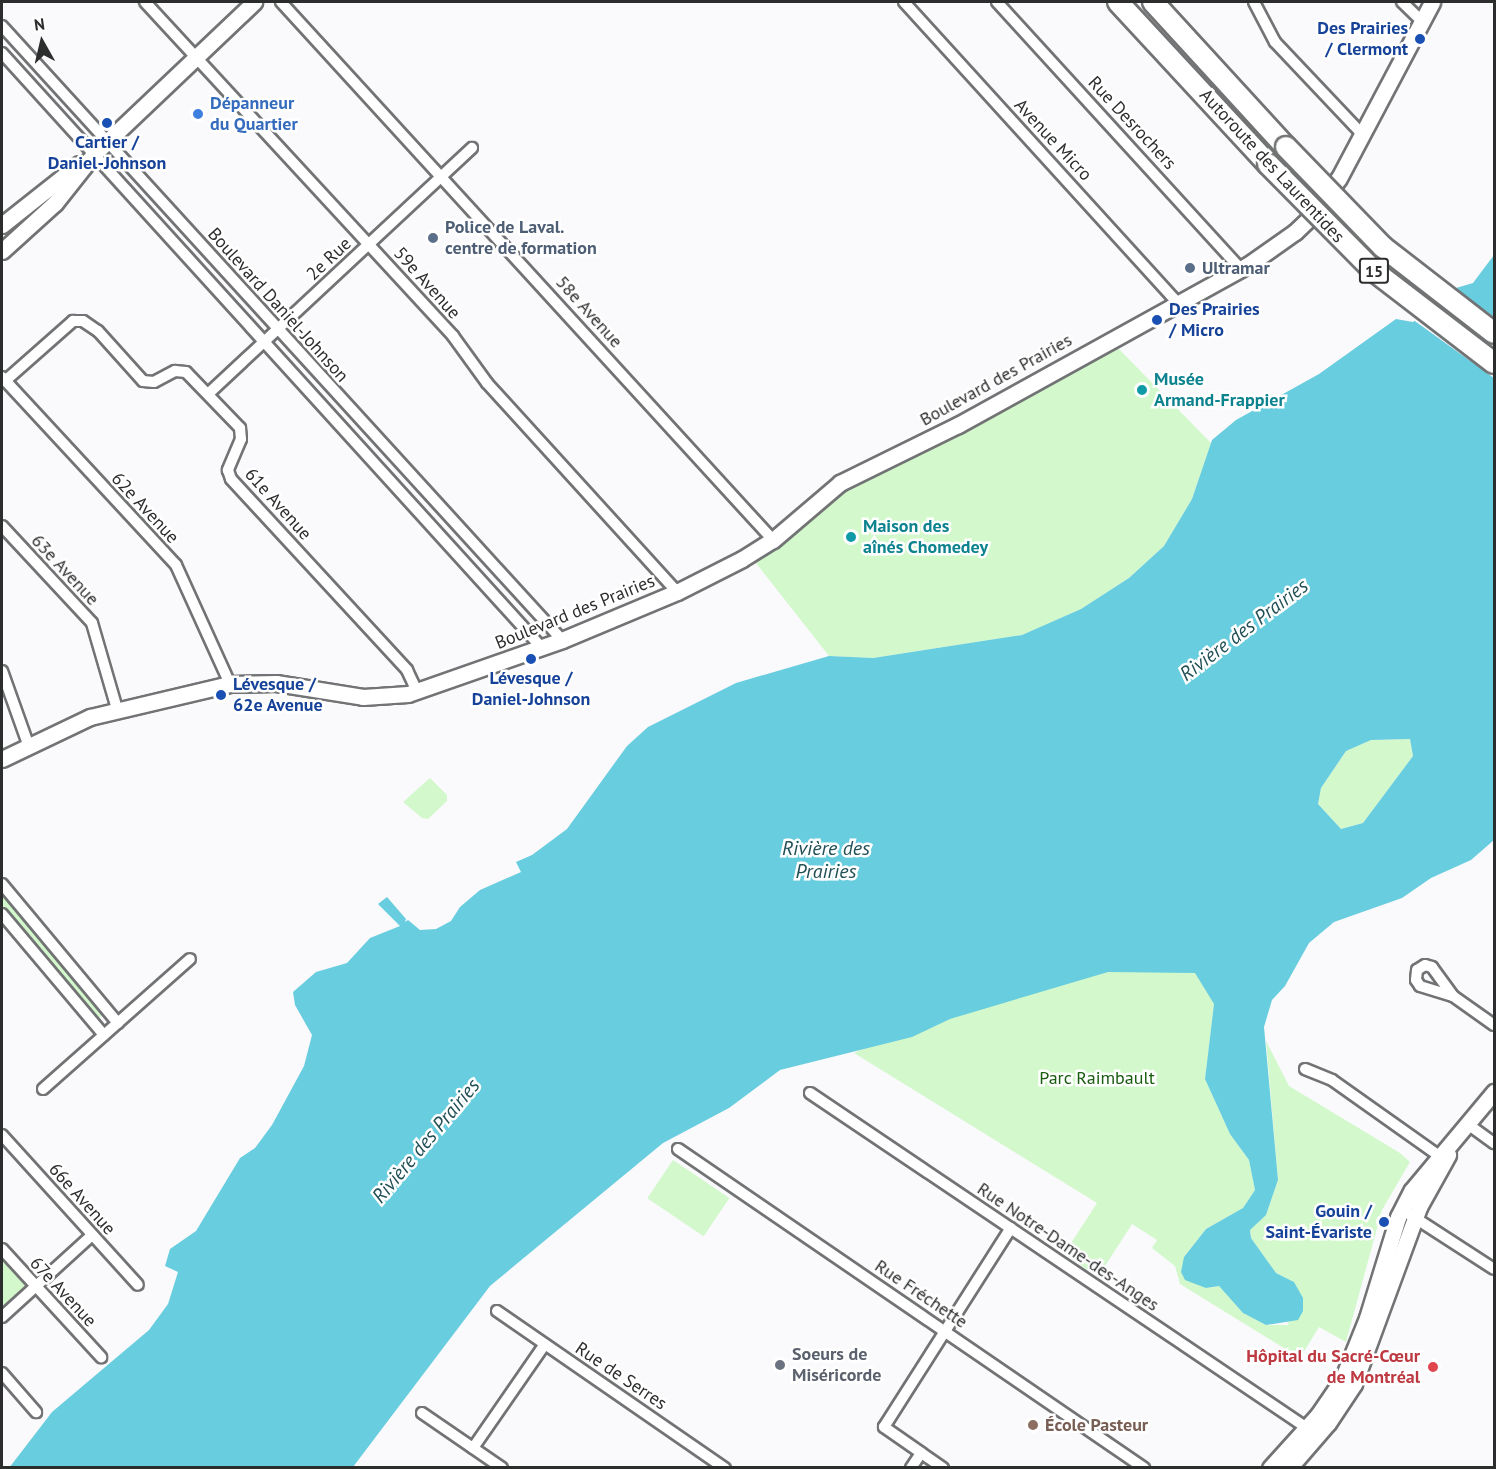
<!DOCTYPE html>
<html>
<head>
<meta charset="utf-8">
<style>
	body { margin:0 }
	#map { position:relative; width:1496px; height:1469px; overflow:hidden; background:#fafafc; font-family:"PT Sans",sans-serif }
	div>[style] { position:absolute }
	.green>* { inset:0; background:#d2f8cc; transform-origin:0 0 }
	.water>* { inset:0; background:#68cdde }
	.pier>* { inset:0; background:#fafafc }
	.roads { filter:drop-shadow(2px 0 #727374) drop-shadow(-2px 0 #727374) drop-shadow(0 2px #727374) drop-shadow(0 -2px #727374) }
	.street>* { height:10px; margin:-5px; padding:0 5px; transform-origin:5px; border-radius:5px; background:#fff }
	.secondary>* { height:15px; margin:-7.5px; padding:0 7.5px; transform-origin:7.5px; border-radius:7.5px; background:#fff }
	.highway>* { height:20px; margin:-10px; padding:0 10px; transform-origin:10px; border-radius:10px; background:#fff }
	.bridges { filter:drop-shadow(2px 0 #727374) drop-shadow(-2px 0 #727374) drop-shadow(0 2px #727374) drop-shadow(0 -2px #727374) }
	.highway-bridge>* { height:20px; margin:-10px; padding:0 10px; transform-origin:10px; border-radius:10px; background:#fff }
	.dots>* { width:16px; height:16px; translate:-50% -50%; box-sizing:border-box; border:3px solid #fff; border-radius:50% }
	span { translate:-50% -50%; white-space:nowrap; text-align:center; line-height:1.15; -webkit-text-stroke:5px #fff; paint-order:stroke }
	.shield-label span { padding:2px 4px; background:#fff; border:2px solid; border-radius:4px; -webkit-text-stroke-width:0 }
	.shield-label { font-size:16px; color:#2c2d2d; font-weight:700 }
	.transit-label { font-size:18px; color:#164399; font-weight:700 }
	.right { translate:-100% -50%; text-align:right }
	.left { translate:0 -50%; text-align:left }
	.shop-label { font-size:18px; color:#366cbe; font-weight:700 }
	.street-label { font-size:18px; color:#2c2d2d }
	.service-label { font-size:18px; color:#4e5e75; font-weight:700 }
	.culture-label { font-size:18px; color:#0d838f; font-weight:700 }
	.park-label { font-size:18px; color:#175c0e }
	.worship-label { font-size:18px; color:#5b616d; font-weight:700 }
	.health-label { font-size:18px; color:#be3a42; font-weight:700 }
	.education-label { font-size:18px; color:#785e54; font-weight:700 }
	.water-label { font-size:20px; color:#214f56; font-style:italic }
	.frame { position:absolute; inset:0; border:3px solid #2c2d2d; pointer-events:none }
	.north { position:absolute; left:12px; top:12px; width:60px; height:60px; -webkit-text-stroke:4px #fff; paint-order:stroke; rotate:352deg; font-size:16px; font-weight:700; line-height:24px; text-align:center; color:#2c2d2d }
	.north::after { content:''; display:block; margin:auto; width:21px; height:27px; background:#2c2d2d; clip-path:polygon(50% 0,100% 100%,50% 72%,0 100%) }
</style>
</head>
<body>
<div id="map">
	<div class="green">
		<i style="clip-path:polygon(1117px 347px,1211px 443px,1192px 499px,1164px 546px,1129px 578px,1081px 609px,1022px 635px,873px 658px,829px 656px,752px 558px,809px 507px,951px 429px)"></i>
		<i style="clip-path:polygon(1410px 739px,1413px 756px,1363px 823px,1341px 829px,1318px 804px,1321px 788px,1346px 751px,1371px 740px)"></i>
		<i style="clip-path:polygon(430px 778px,447px 795px,447px 801px,428px 819px,422px 818px,403px 802px)"></i>
		<i style="clip-path:polygon(2px 890px,102px 1011px,101px 1017px,95px 1018px,2px 909px)"></i>
		<i style="clip-path:polygon(1107px 964px,1195px 972px,1214px 1004px,1205px 1079px,1230px 1134px,1249px 1160px,1255px 1190px,1243px 1208px,1206px 1229px,1184px 1257px,1206px 1288px,1219px 1286px,1243px 1313px,1266px 1325px,1288px 1325px,1294px 1282px,1276px 1273px,1251px 1238px,1250px 1229px,1266px 1215px,1278px 1180px,1266px 1041px,1289px 1086px,1400px 1153px,1410px 1162px,1382px 1210px,1346px 1342px,1319px 1327px,1300px 1358px,1180px 1284px,1175px 1266px,1152px 1248px,1157px 1240px,1132px 1224px,1098px 1277px,1064px 1254px,1097px 1203px,854px 1053px,905px 1028px)"></i>
		<i style="left:673px;top:1160px;width:68px;height:46px;rotate:34deg"></i>
		<i style="clip-path:polygon(2px 1251px,35px 1287px,2px 1317px)"></i>
	</div>
	<div class="water">
		<i style="clip-path:polygon(evenodd,1494px 255px,1494px 840px,1471px 860px,1431px 878px,1402px 898px,1334px 922px,1309px 943px,1285px 986px,1272px 1000px,1264px 1027px,1278px 1180px,1266px 1215px,1250px 1230px,1251px 1238px,1276px 1273px,1294px 1282px,1303px 1298px,1303px 1311px,1298px 1320px,1266px 1325px,1243px 1313px,1219px 1286px,1206px 1288px,1185px 1280px,1181px 1272px,1184px 1257px,1206px 1229px,1243px 1208px,1255px 1190px,1249px 1160px,1230px 1134px,1205px 1079px,1214px 1004px,1195px 973px,1108px 972px,950px 1019px,912px 1037px,780px 1070px,729px 1108px,663px 1143px,490px 1286px,353px 1467px,9px 1468px,52px 1412px,149px 1330px,168px 1304px,178px 1272px,165px 1266px,170px 1249px,196px 1231px,240px 1158px,255px 1148px,272px 1125px,304px 1066px,312px 1035px,295px 1005px,293px 992px,316px 972px,347px 963px,370px 938px,400px 926px,378px 904px,387px 897px,406px 919px,405px 922px,408px 920px,420px 930px,436px 929px,451px 921px,460px 907px,480px 890px,521px 872px,516px 862px,532px 855px,567px 829px,627px 746px,648px 727px,736px 683px,829px 656px,873px 658px,1022px 635px,1081px 609px,1129px 578px,1164px 546px,1192px 499px,1212px 440px,1236px 420px,1319px 374px,1396px 319px,1413px 322px,1456px 288px,1473px 283px,1494px 255px,1410px 739px,1413px 756px,1363px 823px,1341px 829px,1318px 804px,1321px 788px,1346px 751px,1371px 740px,1410px 739px)"></i>
	</div>
	<div class="pier">
		<i style="clip-path:polygon(1453px 287px,1494px 317px,1494px 378px,1412px 319px)"></i>
	</div>
	<div class="roads">
		<div class="street">
			<i style="left:145px;top:2px;width:454px;rotate:47.3deg"></i>
			<i style="left:453px;top:336px;width:58px;rotate:54.1deg"></i>
			<i style="left:487px;top:383px;width:282px;rotate:47.7deg"></i>
			<i style="left:281px;top:2px;width:729px;rotate:47.56deg"></i>
			<i style="left:904px;top:2px;width:406px;rotate:47.7deg"></i>
			<i style="left:997px;top:2px;width:362px;rotate:47.6deg"></i>
			<i style="left:1254px;top:2px;width:45px;rotate:62.3deg"></i>
			<i style="left:1275px;top:42px;width:127px;rotate:46.6deg"></i>
			<i style="left:1402px;top:2px;width:28px;rotate:44deg"></i>
			<i style="left:2px;top:26px;width:831px;rotate:47.63deg"></i>
			<i style="left:2px;top:53px;width:804px;rotate:47.77deg"></i>
			<i style="left:2px;top:377px;width:256px;rotate:47.2deg"></i>
			<i style="left:176px;top:565px;width:131px;rotate:65.6deg"></i>
			<i style="left:5px;top:381px;width:91px;rotate:-41.4deg"></i>
			<i style="left:73px;top:321px;width:10px"></i>
			<i style="left:83px;top:321px;width:18px;rotate:34deg"></i>
			<i style="left:98px;top:331px;width:67px;rotate:48deg"></i>
			<i style="left:143px;top:381px;width:11px;rotate:5deg"></i>
			<i style="left:154px;top:382px;width:24px;rotate:-28deg"></i>
			<i style="left:175px;top:371px;width:11px;rotate:5deg"></i>
			<i style="left:186px;top:372px;width:78px;rotate:46deg"></i>
			<i style="left:240px;top:428px;width:11px;rotate:85deg"></i>
			<i style="left:241px;top:439px;width:34px;rotate:113deg"></i>
			<i style="left:228px;top:470px;width:9px;rotate:72deg"></i>
			<i style="left:231px;top:479px;width:260px;rotate:47.3deg"></i>
			<i style="left:407px;top:670px;width:23px;rotate:65deg"></i>
			<i style="left:208px;top:394px;width:361px;rotate:-43deg"></i>
			<i style="left:2px;top:526px;width:132px;rotate:47.1deg"></i>
			<i style="left:92px;top:623px;width:90px;rotate:73.8deg"></i>
			<i style="left:2px;top:671px;width:77px;rotate:70.4deg"></i>
			<i style="left:2px;top:884px;width:181px;rotate:50.2deg"></i>
			<i style="left:2px;top:914px;width:158px;rotate:49.9deg"></i>
			<i style="left:1453px;top:996px;width:36px;rotate:-126deg"></i>
			<i style="left:1432px;top:967px;width:7px;rotate:-164deg"></i>
			<i style="left:1425px;top:965px;width:9px;rotate:148deg"></i>
			<i style="left:1417px;top:970px;width:10px;rotate:96deg"></i>
			<i style="left:1416px;top:980px;width:7px;rotate:56deg"></i>
			<i style="left:1420px;top:986px;width:34px;rotate:17deg"></i>
			<i style="left:1453px;top:996px;width:50px;rotate:35.3deg"></i>
			<i style="left:1305px;top:1069px;width:29px;rotate:22deg"></i>
			<i style="left:1332px;top:1080px;width:138px;rotate:35.3deg"></i>
			<i style="left:43px;top:1089px;width:196px;rotate:-41.5deg"></i>
			<i style="left:810px;top:1093px;width:599px;rotate:33.98deg"></i>
			<i style="left:1469px;top:1125px;width:31px;rotate:36deg"></i>
			<i style="left:2px;top:1135px;width:202px;rotate:47.8deg"></i>
			<i style="left:678px;top:1149px;width:565px;rotate:34.39deg"></i>
			<i style="left:1409px;top:1214px;width:101px;rotate:32.9deg"></i>
			<i style="left:2px;top:1249px;width:147px;rotate:47.5deg"></i>
			<i style="left:497px;top:1311px;width:277px;rotate:34.6deg"></i>
			<i style="left:2px;top:1317px;width:122px;rotate:-42.3deg"></i>
			<i style="left:2px;top:1373px;width:52px;rotate:48.9deg"></i>
			<i style="left:422px;top:1413px;width:97px;rotate:34.5deg"></i>
			<i style="left:473px;top:1448px;width:126px;rotate:-55.3deg"></i>
			<i style="left:911px;top:1468px;width:18px;rotate:-56deg"></i>
			<i style="left:943px;top:1468px;width:72px;rotate:-145.2deg"></i>
			<i style="left:884px;top:1427px;width:236px;rotate:-57.5deg"></i>
		</div>
		<div class="secondary">
			<i style="left:2px;top:225px;width:98px;rotate:-38.4deg"></i>
			<i style="left:2px;top:251px;width:72px;rotate:-42.2deg"></i>
			<i style="left:55px;top:203px;width:63px;rotate:-51.5deg"></i>
			<i style="left:94px;top:154px;width:221px;rotate:-43.5deg"></i>
			<i style="left:2px;top:759px;width:98px;rotate:-25.5deg"></i>
			<i style="left:90px;top:717px;width:144px;rotate:-13.3deg"></i>
			<i style="left:230px;top:684px;width:46px;rotate:-1.2deg"></i>
			<i style="left:276px;top:683px;width:88px;rotate:9.1deg"></i>
			<i style="left:363px;top:697px;width:45px;rotate:-3.8deg"></i>
			<i style="left:408px;top:694px;width:163px;rotate:-19.3deg"></i>
			<i style="left:562px;top:640px;width:125px;rotate:-22.7deg"></i>
			<i style="left:677px;top:592px;width:73px;rotate:-26.9deg"></i>
			<i style="left:742px;top:559px;width:36px;rotate:-32deg"></i>
			<i style="left:773px;top:540px;width:88px;rotate:-40.4deg"></i>
			<i style="left:840px;top:483px;width:131px;rotate:-26.2deg"></i>
			<i style="left:958px;top:425px;width:331px;rotate:-28.9deg"></i>
			<i style="left:1248px;top:265px;width:57px;rotate:-35.1deg"></i>
			<i style="left:1295px;top:232px;width:32px;rotate:-44deg"></i>
			<i style="left:1318px;top:210px;width:38px;rotate:-57deg"></i>
			<i style="left:1339px;top:178px;width:199px;rotate:-62.1deg"></i>
			<i style="left:1270px;top:1468px;width:72px;rotate:-47.8deg"></i>
			<i style="left:1318px;top:1415px;width:42px;rotate:-55.6deg"></i>
			<i style="left:1342px;top:1380px;width:67px;rotate:-68deg"></i>
			<i style="left:1367px;top:1318px;width:106px;rotate:-72.9deg"></i>
			<i style="left:1398px;top:1217px;width:30px;rotate:-63deg"></i>
			<i style="left:1412px;top:1190px;width:128px;rotate:-50.1deg"></i>
			<i style="left:1289px;top:1468px;width:60px;rotate:-49.1deg"></i>
			<i style="left:1328px;top:1423px;width:47px;rotate:-56.3deg"></i>
			<i style="left:1354px;top:1384px;width:189px;rotate:-69.8deg"></i>
			<i style="left:1419px;top:1207px;width:60px;rotate:-60.9deg"></i>
		</div>
		<div class="highway">
			<i style="left:1118px;top:2px;width:221px;rotate:47.2deg"></i>
			<i style="left:1153px;top:2px;width:197px;rotate:47.5deg"></i>
		</div>
	</div>
	<div class="bridges">
		<div class="highway-bridge">
			<i style="left:1286px;top:147px;width:139px;rotate:45.9deg"></i>
			<i style="left:1383px;top:247px;width:140px;rotate:37.8deg"></i>
			<i style="left:1268px;top:164px;width:151px;rotate:45.3deg"></i>
			<i style="left:1374px;top:271px;width:151px;rotate:37.5deg"></i>
		</div>
	</div>
	<div class="dots">
		<i style="left:1420px;top:39px;background:#1a4fb4"></i>
		<i style="left:198px;top:114px;background:#3f7fe0"></i>
		<i style="left:107px;top:123px;background:#1a4fb4"></i>
		<i style="left:433px;top:238px;background:#5c6f8a"></i>
		<i style="left:1190px;top:268px;background:#5c6f8a"></i>
		<i style="left:1157px;top:320px;background:#1a4fb4"></i>
		<i style="left:1142px;top:390px;background:#0f9aa8"></i>
		<i style="left:851px;top:537px;background:#0f9aa8"></i>
		<i style="left:531px;top:659px;background:#1a4fb4"></i>
		<i style="left:221px;top:695px;background:#1a4fb4"></i>
		<i style="left:1384px;top:1222px;background:#1a4fb4"></i>
		<i style="left:780px;top:1365px;background:#6b7280"></i>
		<i style="left:1433px;top:1367px;background:#e0444e"></i>
		<i style="left:1033px;top:1425px;background:#8d6e63"></i>
	</div>
	<div class="shield-label">
		<span style="left:1374px;top:271px">15</span>
	</div>
	<div class="transit-label">
		<span class="right" style="left:1408px;top:39px">Des Prairies<br>/ Clermont</span>
		<span style="left:107px;top:153px">Cartier /<br>Daniel-Johnson</span>
		<span class="left" style="left:1169px;top:320px">Des Prairies<br>/ Micro</span>
		<span style="left:531px;top:689px">Lévesque /<br>Daniel-Johnson</span>
		<span class="left" style="left:233px;top:695px">Lévesque /<br>62e Avenue</span>
		<span class="right" style="left:1372px;top:1222px">Gouin /<br>Saint-Évariste</span>
	</div>
	<div class="shop-label">
		<span class="left" style="left:210px;top:114px">Dépanneur<br>du Quartier</span>
	</div>
	<div class="street-label">
		<span style="left:1132px;top:123px;rotate:47deg">Rue Desrochers</span>
		<span style="left:1053px;top:140px;rotate:47deg">Avenue Micro</span>
		<span style="left:1272px;top:166px;rotate:47deg">Autoroute des Laurentides</span>
		<span style="left:329px;top:259px;rotate:-43deg">2e Rue</span>
		<span style="left:427px;top:283px;rotate:48deg">59e Avenue</span>
		<span style="left:278px;top:305px;rotate:48deg">Boulevard Daniel-Johnson</span>
		<span style="left:589px;top:312px;rotate:48deg">58e Avenue</span>
		<span style="left:996px;top:380px;rotate:-29deg">Boulevard des Prairies</span>
		<span style="left:278px;top:504px;rotate:48deg">61e Avenue</span>
		<span style="left:145px;top:508px;rotate:47deg">62e Avenue</span>
		<span style="left:65px;top:570px;rotate:47deg">63e Avenue</span>
		<span style="left:575px;top:612px;rotate:-22deg">Boulevard des Prairies</span>
		<span style="left:82px;top:1199px;rotate:48deg">66e Avenue</span>
		<span style="left:1068px;top:1247px;rotate:34deg">Rue Notre-Dame-des-Anges</span>
		<span style="left:63px;top:1292px;rotate:47deg">67e Avenue</span>
		<span style="left:921px;top:1294px;rotate:34deg">Rue Fréchette</span>
		<span style="left:621px;top:1376px;rotate:34deg">Rue de Serres</span>
	</div>
	<div class="service-label">
		<span class="left" style="left:445px;top:238px">Police de Laval.<br>centre de formation</span>
		<span class="left" style="left:1202px;top:268px">Ultramar</span>
	</div>
	<div class="culture-label">
		<span class="left" style="left:1154px;top:390px">Musée<br>Armand-Frappier</span>
		<span class="left" style="left:863px;top:537px">Maison des<br>aînés Chomedey</span>
	</div>
	<div class="park-label">
		<span style="left:1097px;top:1078px">Parc Raimbault</span>
	</div>
	<div class="worship-label">
		<span class="left" style="left:792px;top:1365px">Soeurs de<br>Miséricorde</span>
	</div>
	<div class="health-label">
		<span class="right" style="left:1420px;top:1367px">Hôpital du Sacré-Cœur<br>de Montréal</span>
	</div>
	<div class="education-label">
		<span class="left" style="left:1045px;top:1425px">École Pasteur</span>
	</div>
	<div class="water-label">
		<span style="left:1244px;top:630px;rotate:-37deg">Rivière des Prairies</span>
		<span style="left:826px;top:860px">Rivière des<br>Prairies</span>
		<span style="left:426px;top:1141px;rotate:-50deg">Rivière des Prairies</span>
	</div>
	<div class="frame"></div>
	<div class="north">N</div>
</div>
</body>
</html>
